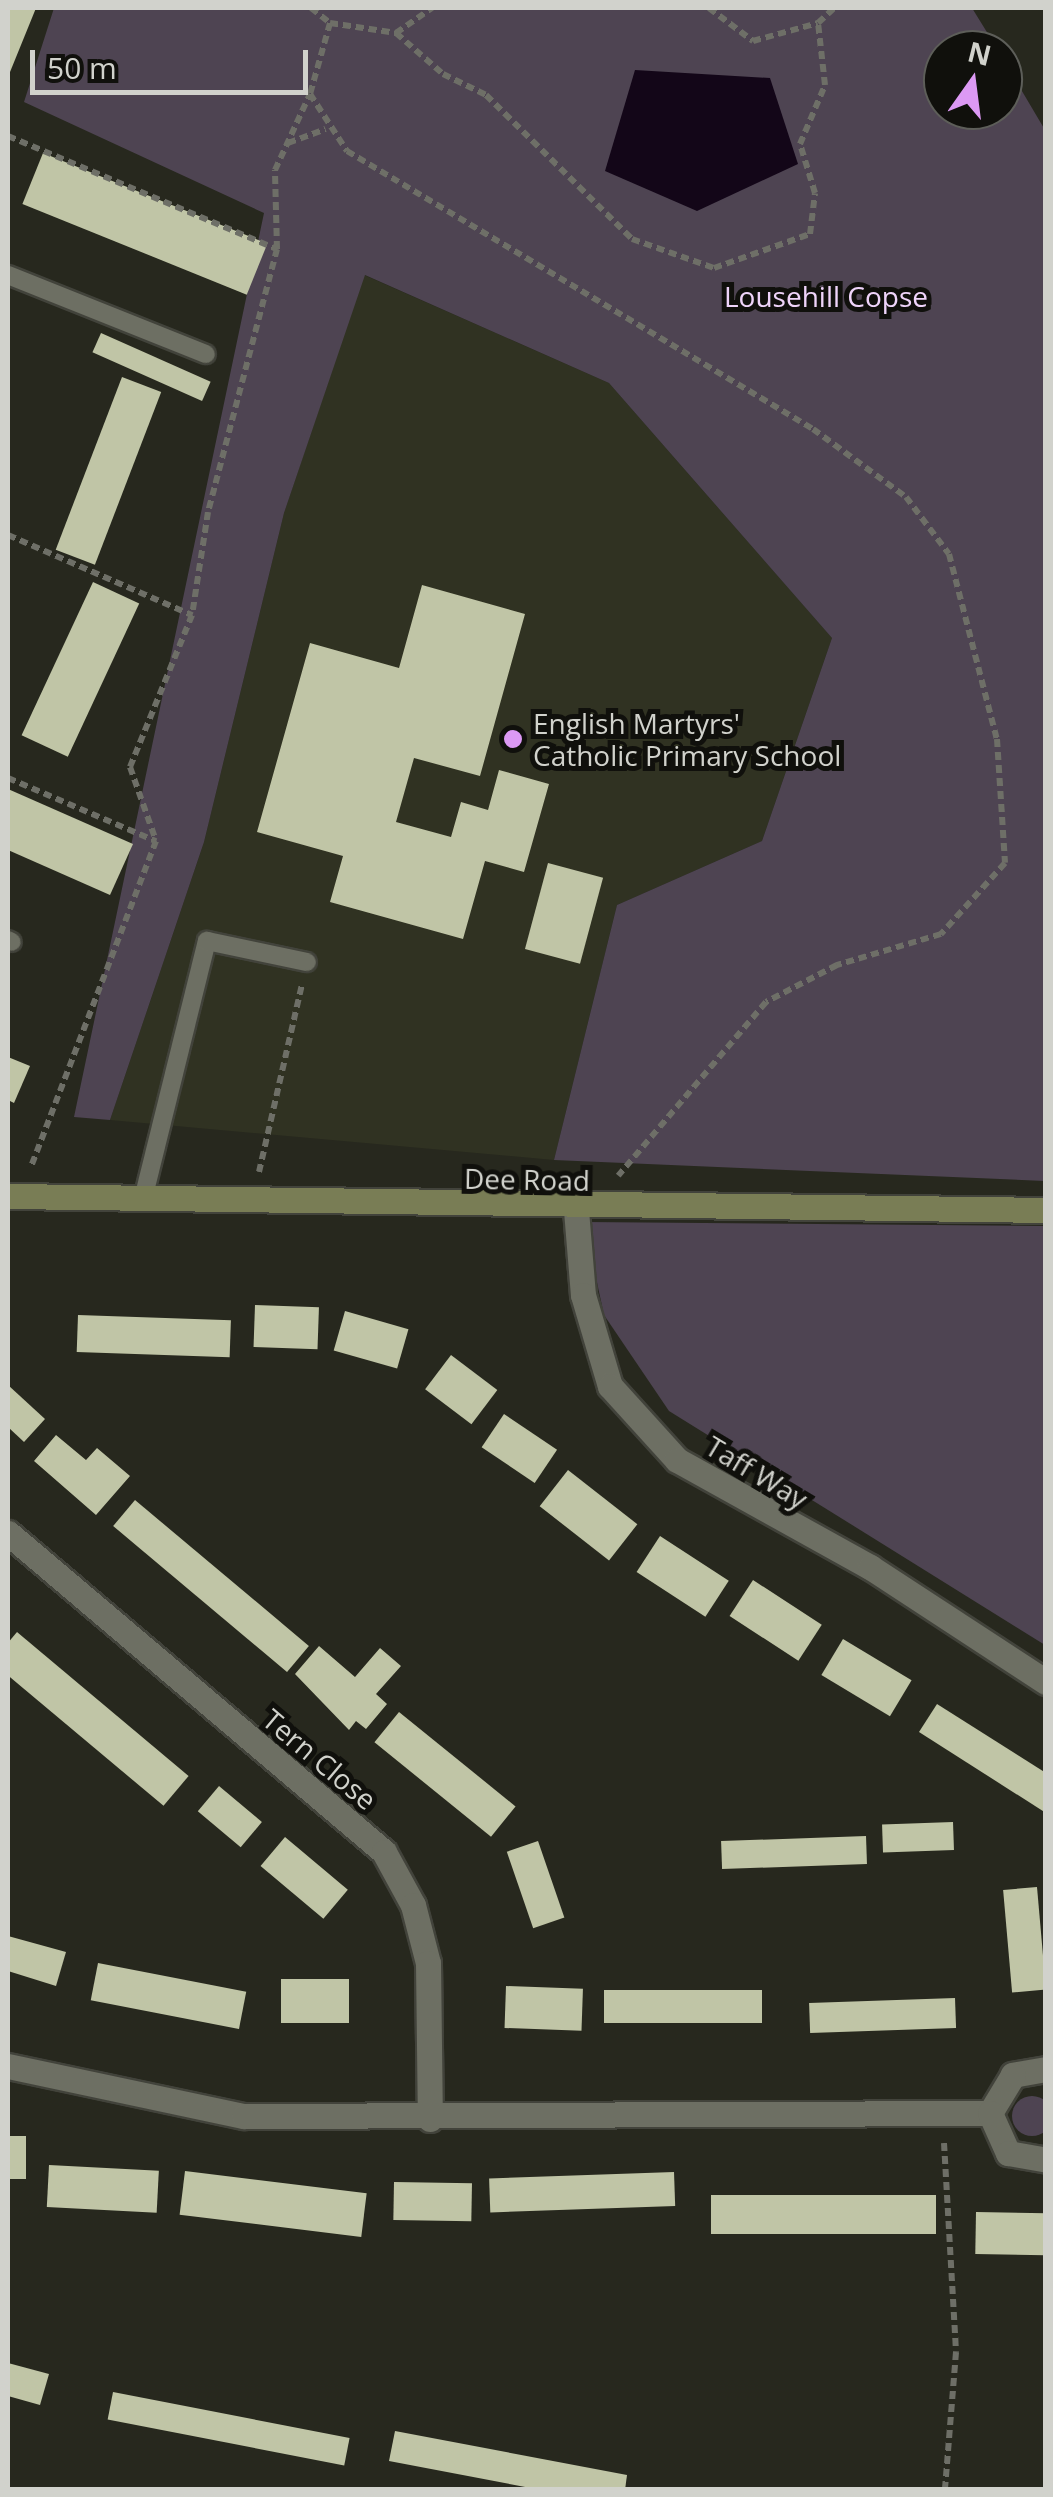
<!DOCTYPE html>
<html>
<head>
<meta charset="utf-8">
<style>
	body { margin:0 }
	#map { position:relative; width:1053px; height:2497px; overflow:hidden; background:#27281e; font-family:"Open Sans",sans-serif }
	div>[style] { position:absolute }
	.built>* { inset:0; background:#303222 }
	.green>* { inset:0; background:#4e4452 }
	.round { border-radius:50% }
	.water>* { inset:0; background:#130618 }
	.building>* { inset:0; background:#c0c5a6; transform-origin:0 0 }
	.path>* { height:6px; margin-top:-3px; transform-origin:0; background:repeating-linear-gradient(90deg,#6e6f67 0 8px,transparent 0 13px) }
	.roads { filter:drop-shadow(2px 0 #42433b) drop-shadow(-2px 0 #42433b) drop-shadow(0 2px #42433b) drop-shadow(0 -2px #42433b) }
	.lane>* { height:18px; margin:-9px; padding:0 9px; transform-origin:9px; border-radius:9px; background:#6d6f63 }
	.street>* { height:25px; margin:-12.5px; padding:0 12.5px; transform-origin:12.5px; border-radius:12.5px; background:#6d6f63 }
	.secondary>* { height:25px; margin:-12.5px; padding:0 12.5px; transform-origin:12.5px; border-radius:12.5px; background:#797d55 }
	.dots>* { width:28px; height:28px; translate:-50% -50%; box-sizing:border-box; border:5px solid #10100c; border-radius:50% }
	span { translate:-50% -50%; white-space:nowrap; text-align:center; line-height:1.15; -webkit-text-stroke:10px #10100c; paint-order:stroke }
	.park-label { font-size:28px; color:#efd4fa }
	.poi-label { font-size:28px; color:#d1d2cc }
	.left { translate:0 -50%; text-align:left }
	.street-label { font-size:28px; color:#d1d2cc }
	.frame { position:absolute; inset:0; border:10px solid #d1d2cc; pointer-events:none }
	.north { position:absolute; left:923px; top:30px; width:100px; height:100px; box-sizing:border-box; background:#10100c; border:2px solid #5d5e59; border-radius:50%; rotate:14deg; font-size:28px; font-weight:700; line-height:40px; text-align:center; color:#d1d2cc }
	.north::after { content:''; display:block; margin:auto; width:35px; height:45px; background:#dc99f4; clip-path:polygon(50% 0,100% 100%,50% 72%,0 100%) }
	.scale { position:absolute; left:30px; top:50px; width:278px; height:45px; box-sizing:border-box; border:5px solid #d1d2cc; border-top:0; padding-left:12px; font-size:30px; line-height:35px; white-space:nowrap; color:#d1d2cc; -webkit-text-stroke:8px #10100c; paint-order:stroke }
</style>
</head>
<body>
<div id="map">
	<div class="built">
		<i style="clip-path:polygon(364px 275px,609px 383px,832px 638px,762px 841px,617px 905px,554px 1160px,110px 1120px,204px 842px,284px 513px)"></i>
	</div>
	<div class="green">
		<i style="clip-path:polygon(54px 8px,972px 8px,998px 50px,943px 50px,943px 110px,1003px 110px,1003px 59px,1045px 130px,1045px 1181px,554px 1160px,617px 905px,762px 841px,832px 638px,609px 383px,365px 275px,284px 513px,204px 842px,110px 1120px,74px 1117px,264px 213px,24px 102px)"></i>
		<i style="clip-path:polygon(584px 1222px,1045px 1226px,1045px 1645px,669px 1411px,604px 1315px)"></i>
		<i class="round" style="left:1012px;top:2096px;width:40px;height:40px"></i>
	</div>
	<div class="water">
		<i style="clip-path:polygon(635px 70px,770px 78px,798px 164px,697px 211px,605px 171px)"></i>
	</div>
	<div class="building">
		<i style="clip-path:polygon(8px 8px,36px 8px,8px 77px)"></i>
		<i style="left:43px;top:153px;width:242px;height:55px;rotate:22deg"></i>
		<i style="left:101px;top:333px;width:120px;height:21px;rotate:24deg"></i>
		<i style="left:122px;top:377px;width:42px;height:185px;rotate:21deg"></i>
		<i style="left:93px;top:582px;width:51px;height:169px;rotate:25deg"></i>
		<i style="clip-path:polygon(422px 585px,525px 614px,480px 776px,414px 758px,396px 822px,451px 837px,461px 802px,488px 810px,499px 770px,549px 784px,524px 872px,485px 861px,463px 939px,330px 902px,343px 856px,257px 832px,310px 643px,399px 668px)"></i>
		<i style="clip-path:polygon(8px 789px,133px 844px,110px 895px,8px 850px)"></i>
		<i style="left:548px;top:863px;width:57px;height:89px;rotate:15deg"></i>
		<i style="clip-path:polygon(8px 1057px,30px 1066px,14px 1103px,8px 1100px)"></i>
		<i style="left:255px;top:1305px;width:64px;height:42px;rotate:2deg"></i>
		<i style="left:345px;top:1311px;width:66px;height:41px;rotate:16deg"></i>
		<i style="left:78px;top:1315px;width:153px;height:37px;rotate:2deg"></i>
		<i style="left:451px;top:1355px;width:58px;height:43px;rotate:37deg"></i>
		<i style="clip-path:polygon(8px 1385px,45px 1419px,24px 1442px,8px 1427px)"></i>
		<i style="left:504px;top:1414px;width:64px;height:40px;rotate:34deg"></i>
		<i style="clip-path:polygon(56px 1435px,86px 1460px,97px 1448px,130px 1476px,96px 1515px,34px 1461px)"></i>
		<i style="left:568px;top:1470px;width:88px;height:46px;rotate:38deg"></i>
		<i style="left:135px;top:1500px;width:227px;height:34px;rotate:40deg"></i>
		<i style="left:660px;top:1536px;width:82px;height:43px;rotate:33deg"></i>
		<i style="left:753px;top:1580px;width:82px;height:43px;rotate:33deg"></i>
		<i style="left:17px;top:1632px;width:224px;height:39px;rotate:40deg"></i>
		<i style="left:843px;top:1639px;width:80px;height:42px;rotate:31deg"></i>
		<i style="clip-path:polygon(319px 1646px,355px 1677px,380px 1648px,401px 1666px,376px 1694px,387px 1704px,366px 1729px,356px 1721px,349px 1730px,295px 1674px)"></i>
		<i style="clip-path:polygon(937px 1704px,1046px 1773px,1046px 1813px,919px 1732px)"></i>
		<i style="left:399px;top:1712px;width:150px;height:39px;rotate:39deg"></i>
		<i style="left:219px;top:1786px;width:56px;height:33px;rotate:40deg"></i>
		<i style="left:953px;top:1822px;width:28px;height:71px;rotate:88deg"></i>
		<i style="left:866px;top:1836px;width:28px;height:145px;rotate:88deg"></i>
		<i style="left:285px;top:1837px;width:82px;height:38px;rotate:40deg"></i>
		<i style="left:538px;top:1841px;width:81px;height:33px;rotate:71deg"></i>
		<i style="left:1037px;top:1887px;width:103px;height:34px;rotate:85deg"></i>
		<i style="clip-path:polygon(8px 1936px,66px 1952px,56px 1986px,8px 1971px)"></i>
		<i style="left:98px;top:1963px;width:151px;height:38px;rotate:11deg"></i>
		<i style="left:281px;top:1979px;width:68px;height:44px"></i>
		<i style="left:506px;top:1986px;width:77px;height:42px;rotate:2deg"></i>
		<i style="left:604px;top:1990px;width:158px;height:33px"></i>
		<i style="left:955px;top:1998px;width:30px;height:146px;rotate:88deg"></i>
		<i style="left:8px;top:2136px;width:18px;height:43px"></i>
		<i style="left:49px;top:2165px;width:110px;height:42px;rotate:3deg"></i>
		<i style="left:185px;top:2171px;width:183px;height:44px;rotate:7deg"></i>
		<i style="left:674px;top:2172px;width:34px;height:185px;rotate:88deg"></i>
		<i style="left:394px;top:2182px;width:78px;height:38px;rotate:1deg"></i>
		<i style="left:711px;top:2195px;width:225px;height:39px"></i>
		<i style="left:976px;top:2212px;width:70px;height:42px;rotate:1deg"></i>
		<i style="clip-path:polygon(8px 2363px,49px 2374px,40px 2405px,8px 2396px)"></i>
		<i style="left:113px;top:2392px;width:241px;height:28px;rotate:11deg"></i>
		<i style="clip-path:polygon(395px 2431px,627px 2475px,625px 2490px,541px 2490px,389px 2461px)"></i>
	</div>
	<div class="path">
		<i style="left:311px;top:8px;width:24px;rotate:38deg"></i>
		<i style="left:330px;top:23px;width:74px;rotate:105.7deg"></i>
		<i style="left:310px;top:94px;width:68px;rotate:57deg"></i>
		<i style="left:347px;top:151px;width:543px;rotate:30.82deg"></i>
		<i style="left:813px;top:429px;width:115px;rotate:36.2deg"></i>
		<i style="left:906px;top:497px;width:71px;rotate:53deg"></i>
		<i style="left:949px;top:554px;width:191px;rotate:75.5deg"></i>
		<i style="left:997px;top:739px;width:124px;rotate:86.3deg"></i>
		<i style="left:1005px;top:863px;width:96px;rotate:132deg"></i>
		<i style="left:941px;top:934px;width:109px;rotate:163.4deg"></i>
		<i style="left:837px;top:965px;width:80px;rotate:152.5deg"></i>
		<i style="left:766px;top:1002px;width:228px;rotate:130.4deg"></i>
		<i style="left:709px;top:8px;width:55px;rotate:36.9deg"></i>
		<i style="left:753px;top:41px;width:67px;rotate:-15.5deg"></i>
		<i style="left:818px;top:23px;width:22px;rotate:-43deg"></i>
		<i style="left:330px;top:23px;width:67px;rotate:8.6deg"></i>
		<i style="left:396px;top:33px;width:62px;rotate:41.1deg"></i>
		<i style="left:443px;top:74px;width:48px;rotate:26deg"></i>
		<i style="left:486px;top:95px;width:205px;rotate:44.6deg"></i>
		<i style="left:632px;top:239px;width:87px;rotate:19.5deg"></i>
		<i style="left:714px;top:268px;width:102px;rotate:-19.5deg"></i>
		<i style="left:810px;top:234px;width:41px;rotate:-83deg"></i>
		<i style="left:815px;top:193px;width:51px;rotate:-107deg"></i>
		<i style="left:800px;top:144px;width:64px;rotate:-67deg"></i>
		<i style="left:825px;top:85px;width:62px;rotate:-96.4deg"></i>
		<i style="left:396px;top:33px;width:44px;rotate:-34.8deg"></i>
		<i style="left:8px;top:136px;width:292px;rotate:22.8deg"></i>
		<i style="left:277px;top:249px;width:272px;rotate:104.7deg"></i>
		<i style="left:208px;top:512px;width:104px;rotate:98.8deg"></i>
		<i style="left:192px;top:615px;width:164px;rotate:112.2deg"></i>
		<i style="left:130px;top:767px;width:78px;rotate:70.6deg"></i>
		<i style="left:288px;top:143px;width:40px;rotate:-20.2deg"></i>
		<i style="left:277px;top:249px;width:79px;rotate:-91.5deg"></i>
		<i style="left:275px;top:170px;width:84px;rotate:-65.3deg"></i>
		<i style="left:8px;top:535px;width:201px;rotate:23.5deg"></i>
		<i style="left:8px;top:778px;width:161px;rotate:23.1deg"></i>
		<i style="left:156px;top:841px;width:349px;rotate:111deg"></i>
		<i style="left:259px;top:1172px;width:193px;rotate:-77.1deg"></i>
		<i style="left:944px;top:2143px;width:209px;rotate:86.7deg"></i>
		<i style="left:956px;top:2352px;width:138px;rotate:94.6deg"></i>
		<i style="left:221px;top:2490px;width:2px;rotate:-90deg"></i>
	</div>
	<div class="roads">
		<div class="lane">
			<i style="left:8px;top:275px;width:213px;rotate:21.8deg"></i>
			<i style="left:8px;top:940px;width:4px;rotate:27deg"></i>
			<i style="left:143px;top:1199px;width:266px;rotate:-76.1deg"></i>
			<i style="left:207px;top:941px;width:102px;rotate:11.9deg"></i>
		</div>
		<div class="street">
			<i style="left:576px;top:1210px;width:85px;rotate:85.3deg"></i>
			<i style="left:583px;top:1295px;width:95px;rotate:73.5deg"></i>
			<i style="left:610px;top:1386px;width:100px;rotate:47.8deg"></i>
			<i style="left:677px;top:1460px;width:221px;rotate:29deg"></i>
			<i style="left:870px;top:1567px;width:210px;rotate:33.2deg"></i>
			<i style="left:8px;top:1533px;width:493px;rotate:40.3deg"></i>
			<i style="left:384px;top:1852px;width:60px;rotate:61.3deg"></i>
			<i style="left:413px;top:1905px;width:60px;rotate:75.5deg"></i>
			<i style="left:428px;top:1963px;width:156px;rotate:89.3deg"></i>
			<i style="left:8px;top:2066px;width:241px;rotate:12deg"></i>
			<i style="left:244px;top:2116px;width:746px;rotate:-0.23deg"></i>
			<i style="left:1046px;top:2069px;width:34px;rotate:170deg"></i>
			<i style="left:1013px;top:2075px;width:44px;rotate:121.2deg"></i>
			<i style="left:990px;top:2113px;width:44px;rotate:65.8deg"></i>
			<i style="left:1008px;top:2153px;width:39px;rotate:10deg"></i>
		</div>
		<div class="secondary">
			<i style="left:8px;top:1196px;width:1038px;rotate:0.77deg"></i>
		</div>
	</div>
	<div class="dots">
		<i style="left:513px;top:739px;background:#dc99f4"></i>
	</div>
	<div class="park-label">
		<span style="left:826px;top:296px">Lousehill Copse</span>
	</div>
	<div class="poi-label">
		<span class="left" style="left:533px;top:739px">English Martyrs'<br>Catholic Primary School</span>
	</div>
	<div class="street-label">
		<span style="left:527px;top:1179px;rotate:1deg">Dee Road</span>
		<span style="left:757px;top:1472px;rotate:31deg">Taff Way</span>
		<span style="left:320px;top:1759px;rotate:40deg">Tern Close</span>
	</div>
	<div class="frame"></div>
	<div class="north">N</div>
	<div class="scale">50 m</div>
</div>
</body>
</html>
